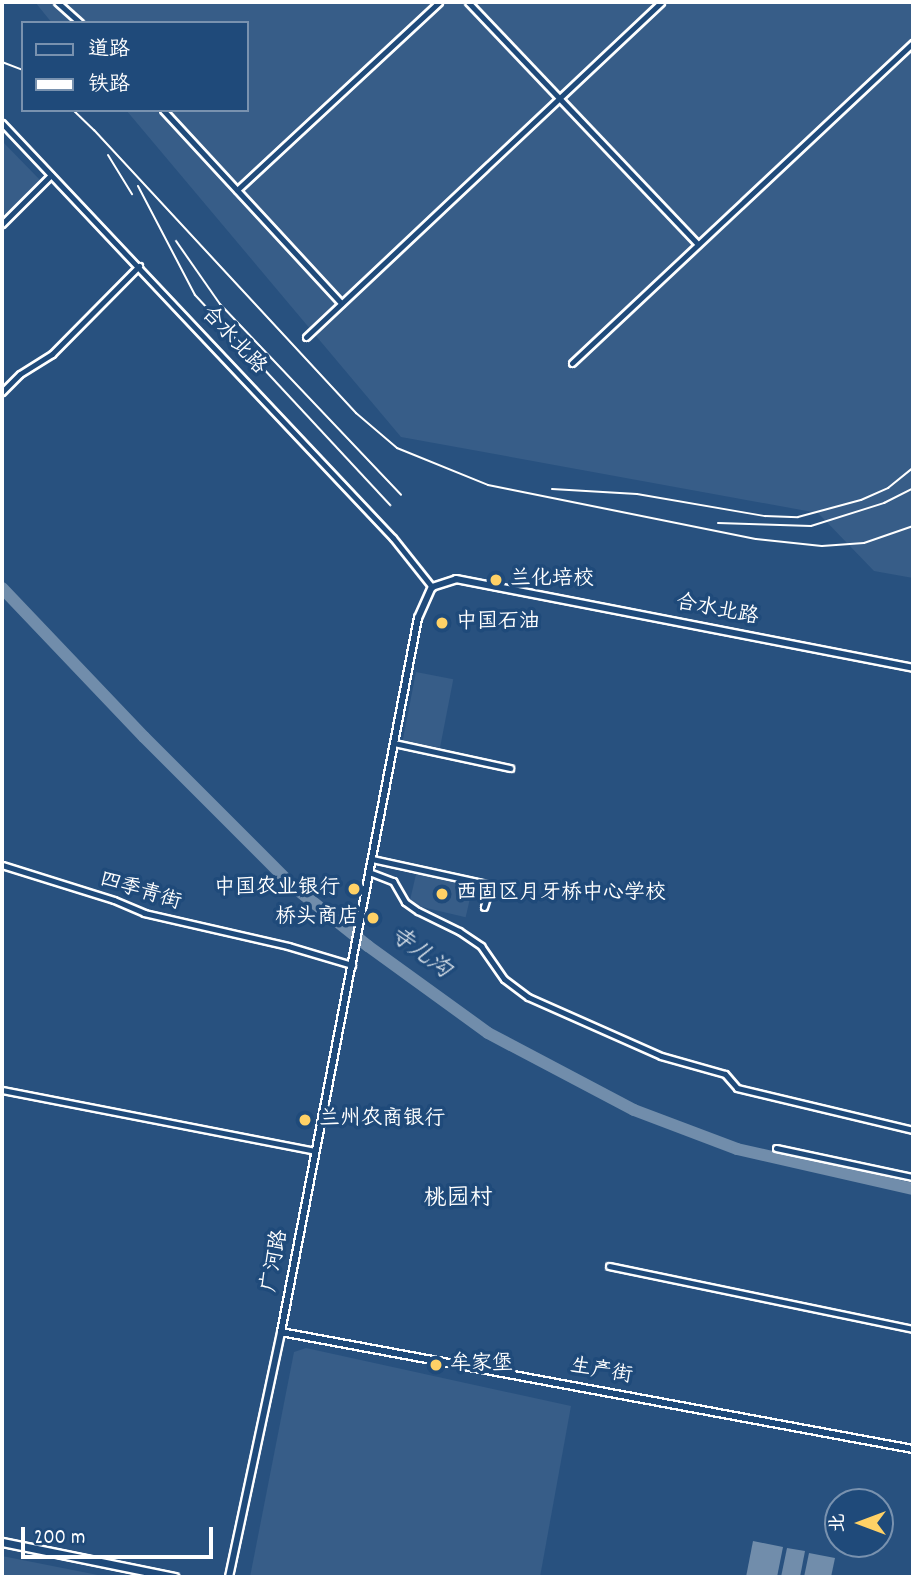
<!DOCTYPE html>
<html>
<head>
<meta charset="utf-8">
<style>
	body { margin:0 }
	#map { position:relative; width:915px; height:1579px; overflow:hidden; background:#28517f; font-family:Dekko,"LXGW WenKai TC",sans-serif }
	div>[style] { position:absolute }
	.built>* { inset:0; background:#375d88; transform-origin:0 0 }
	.water>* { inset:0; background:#718dab }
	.river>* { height:12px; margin:-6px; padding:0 6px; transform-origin:6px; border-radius:6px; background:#718dab }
	.roads { filter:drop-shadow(2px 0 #fff) drop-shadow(-2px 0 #fff) drop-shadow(0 2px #fff) drop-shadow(0 -2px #fff) }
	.minor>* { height:5px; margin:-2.5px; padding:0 2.5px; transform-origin:2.5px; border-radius:2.5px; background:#1f4a7a }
	.tertiary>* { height:6px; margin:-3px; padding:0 3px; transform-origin:3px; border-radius:3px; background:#1f4a7a }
	.secondary>* { height:7px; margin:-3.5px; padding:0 3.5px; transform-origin:3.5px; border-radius:3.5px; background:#1f4a7a }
	.rail>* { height:2px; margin:-1px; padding:0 1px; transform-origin:1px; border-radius:1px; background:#fff }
	.dots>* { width:19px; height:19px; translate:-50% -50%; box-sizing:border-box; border:4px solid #1f4a7a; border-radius:50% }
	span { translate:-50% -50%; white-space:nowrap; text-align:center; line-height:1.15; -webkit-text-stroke:7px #1f4a7a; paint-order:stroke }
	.street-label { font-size:21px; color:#fff }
	.poi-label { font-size:21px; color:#fff }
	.left { translate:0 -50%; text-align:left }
	.right { translate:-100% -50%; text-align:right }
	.water-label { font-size:23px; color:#d4dde6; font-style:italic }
	.neighbourhood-label { font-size:23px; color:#fff }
	.frame { position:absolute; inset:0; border:4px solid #fff; pointer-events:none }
	.legend { position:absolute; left:21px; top:21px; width:228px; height:91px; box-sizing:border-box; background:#1f4a7a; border:2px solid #7992af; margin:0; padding:9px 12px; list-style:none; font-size:21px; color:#fff }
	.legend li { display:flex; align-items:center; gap:14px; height:35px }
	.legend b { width:35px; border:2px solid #7992af }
	.north { position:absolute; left:824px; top:1488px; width:70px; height:70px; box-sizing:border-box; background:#1f4a7a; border:2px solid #7992af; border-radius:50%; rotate:270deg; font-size:19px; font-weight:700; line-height:28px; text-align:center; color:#fff }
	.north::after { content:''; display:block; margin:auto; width:24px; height:32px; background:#ffd166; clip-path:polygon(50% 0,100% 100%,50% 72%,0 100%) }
	.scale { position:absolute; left:21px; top:1527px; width:192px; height:32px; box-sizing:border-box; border:4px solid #fff; border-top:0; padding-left:9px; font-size:21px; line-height:24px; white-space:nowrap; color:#fff; -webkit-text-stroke:5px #1f4a7a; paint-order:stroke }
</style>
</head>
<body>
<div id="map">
	<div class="built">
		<i style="clip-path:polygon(35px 2px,913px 2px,913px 578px,874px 571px,818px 513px,401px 437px,126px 110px,247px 110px,247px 23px,52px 23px)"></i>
		<i style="clip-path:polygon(2px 141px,41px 181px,2px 220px)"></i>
		<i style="left:416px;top:672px;width:38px;height:70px;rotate:11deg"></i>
		<i style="left:417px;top:870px;width:58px;height:35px;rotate:13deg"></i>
		<i style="clip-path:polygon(306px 1348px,571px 1406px,540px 1577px,250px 1577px,294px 1352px)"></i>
		<i style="clip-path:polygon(2px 1556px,108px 1577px,2px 1577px)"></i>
	</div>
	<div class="water">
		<i style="clip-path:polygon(753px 1541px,783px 1547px,777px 1577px,746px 1577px)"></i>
		<i style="clip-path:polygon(787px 1548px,805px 1551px,800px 1577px,781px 1577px)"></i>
		<i style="clip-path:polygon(809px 1553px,835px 1558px,831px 1577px,804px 1577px)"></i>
	</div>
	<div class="river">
		<i style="left:2px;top:588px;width:206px;rotate:46.4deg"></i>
		<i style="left:144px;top:737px;width:212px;rotate:45deg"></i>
		<i style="left:294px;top:887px;width:95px;rotate:38.6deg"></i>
		<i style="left:368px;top:946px;width:148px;rotate:35.9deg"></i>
		<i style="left:488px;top:1033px;width:165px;rotate:27.8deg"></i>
		<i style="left:634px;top:1110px;width:110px;rotate:20.7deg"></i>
		<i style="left:737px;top:1149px;width:180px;rotate:12.8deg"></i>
	</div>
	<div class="roads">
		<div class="minor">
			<i style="left:57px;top:2px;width:31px;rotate:42deg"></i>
			<i style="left:468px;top:2px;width:334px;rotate:46.5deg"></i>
			<i style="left:163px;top:110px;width:263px;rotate:47.3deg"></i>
			<i style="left:2px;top:123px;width:570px;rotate:46.71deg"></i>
			<i style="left:393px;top:538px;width:63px;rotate:51.5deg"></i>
			<i style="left:237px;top:190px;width:276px;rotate:-42.9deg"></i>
			<i style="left:2px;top:224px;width:69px;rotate:-45deg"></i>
			<i style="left:306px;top:337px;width:488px;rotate:-43.3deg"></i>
			<i style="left:572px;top:363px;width:468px;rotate:-43.2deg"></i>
			<i style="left:2px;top:392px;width:25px;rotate:-45deg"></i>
			<i style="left:20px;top:374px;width:38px;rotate:-32deg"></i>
			<i style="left:52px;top:354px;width:124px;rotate:-45.3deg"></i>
			<i style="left:394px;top:743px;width:119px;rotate:12.2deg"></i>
			<i style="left:372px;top:859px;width:122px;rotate:12.3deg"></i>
			<i style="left:491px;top:885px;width:23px;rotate:108deg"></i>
			<i style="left:2px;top:865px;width:117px;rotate:17.4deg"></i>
			<i style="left:114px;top:900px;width:33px;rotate:23deg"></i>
			<i style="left:144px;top:913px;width:148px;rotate:12.9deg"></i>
			<i style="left:288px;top:946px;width:67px;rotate:16.5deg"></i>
			<i style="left:369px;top:872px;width:26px;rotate:21deg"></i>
			<i style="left:393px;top:881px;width:24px;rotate:60deg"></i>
			<i style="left:405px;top:902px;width:16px;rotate:35deg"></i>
			<i style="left:418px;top:911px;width:46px;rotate:26deg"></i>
			<i style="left:459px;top:931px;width:27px;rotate:34deg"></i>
			<i style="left:481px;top:946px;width:40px;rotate:55.1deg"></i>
			<i style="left:504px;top:979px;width:30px;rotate:37deg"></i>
			<i style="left:528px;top:997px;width:145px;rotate:23.9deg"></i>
			<i style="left:661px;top:1056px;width:66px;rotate:15.7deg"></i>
			<i style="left:725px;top:1074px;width:18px;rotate:49deg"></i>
			<i style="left:737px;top:1088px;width:181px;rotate:13.4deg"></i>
			<i style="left:2px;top:1090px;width:319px;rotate:11deg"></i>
			<i style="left:776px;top:1148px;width:140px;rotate:12deg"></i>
			<i style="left:609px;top:1266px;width:310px;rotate:11.7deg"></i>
		</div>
		<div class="tertiary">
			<i style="left:281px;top:1332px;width:643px;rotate:10.49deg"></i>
			<i style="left:229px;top:1577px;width:250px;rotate:-78deg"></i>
			<i style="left:281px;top:1332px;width:727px;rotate:-79.14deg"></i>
			<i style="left:418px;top:618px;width:34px;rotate:-66deg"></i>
			<i style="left:432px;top:587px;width:25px;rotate:-18deg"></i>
			<i style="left:456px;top:579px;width:466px;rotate:11deg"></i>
		</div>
		<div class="secondary">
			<i style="left:2px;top:1542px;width:176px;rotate:11.5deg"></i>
		</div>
	</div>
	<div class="rail">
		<i style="left:2px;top:62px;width:22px;rotate:21deg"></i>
		<i style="left:73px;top:110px;width:29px;rotate:44deg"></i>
		<i style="left:94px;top:130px;width:386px;rotate:47.2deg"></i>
		<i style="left:356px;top:413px;width:54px;rotate:40.5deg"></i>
		<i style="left:397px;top:448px;width:98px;rotate:22.1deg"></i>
		<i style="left:488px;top:485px;width:273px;rotate:11.4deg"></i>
		<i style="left:756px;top:539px;width:66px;rotate:6.1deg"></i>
		<i style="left:822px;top:546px;width:42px;rotate:-4.1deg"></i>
		<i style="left:864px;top:543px;width:52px;rotate:-19.1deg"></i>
		<i style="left:108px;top:155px;width:46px;rotate:58.4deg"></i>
		<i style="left:138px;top:186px;width:123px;rotate:62.4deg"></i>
		<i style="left:195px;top:295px;width:287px;rotate:47.1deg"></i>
		<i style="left:176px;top:241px;width:77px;rotate:55.1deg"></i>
		<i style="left:220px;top:304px;width:263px;rotate:46.5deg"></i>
		<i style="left:552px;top:489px;width:85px;rotate:3.4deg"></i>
		<i style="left:637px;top:494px;width:130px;rotate:9.8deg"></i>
		<i style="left:765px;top:516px;width:33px;rotate:2deg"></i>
		<i style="left:798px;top:517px;width:65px;rotate:-15.1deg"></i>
		<i style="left:861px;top:500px;width:30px;rotate:-24deg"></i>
		<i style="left:888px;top:488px;width:32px;rotate:-39deg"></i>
		<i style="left:718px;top:523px;width:93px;rotate:1.8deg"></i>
		<i style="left:811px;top:526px;width:77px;rotate:-17.5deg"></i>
		<i style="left:884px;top:503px;width:33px;rotate:-27deg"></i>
	</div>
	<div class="dots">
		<i style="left:496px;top:580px;background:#ffd166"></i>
		<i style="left:442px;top:623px;background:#ffd166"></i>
		<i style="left:354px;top:889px;background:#ffd166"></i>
		<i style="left:442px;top:894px;background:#ffd166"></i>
		<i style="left:373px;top:918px;background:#ffd166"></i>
		<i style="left:305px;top:1120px;background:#ffd166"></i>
		<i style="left:436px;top:1365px;background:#ffd166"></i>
	</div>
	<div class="street-label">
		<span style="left:233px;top:341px;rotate:47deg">合水北路</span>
		<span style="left:717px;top:611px;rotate:11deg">合水北路</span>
		<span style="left:140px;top:892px;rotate:17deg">四季青街</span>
		<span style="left:276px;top:1261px;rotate:-79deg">广河路</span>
		<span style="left:601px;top:1372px;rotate:10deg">生产街</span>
	</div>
	<div class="poi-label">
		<span class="left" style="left:510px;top:580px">兰化培校</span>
		<span class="left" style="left:456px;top:623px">中国石油</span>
		<span class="right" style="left:340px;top:889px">中国农业银行</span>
		<span class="left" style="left:456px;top:894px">西固区月牙桥中心学校</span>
		<span class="right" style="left:359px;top:918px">桥头商店</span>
		<span class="left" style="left:319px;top:1120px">兰州农商银行</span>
		<span class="left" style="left:450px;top:1365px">牟家堡</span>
	</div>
	<div class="water-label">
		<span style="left:419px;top:954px;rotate:37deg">寺儿沟</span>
	</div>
	<div class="neighbourhood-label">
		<span style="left:458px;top:1200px">桃园村</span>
	</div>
	<div class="frame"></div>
	<ul class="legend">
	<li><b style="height:9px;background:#1f4a7a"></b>道路</li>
	<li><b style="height:9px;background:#fff"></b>铁路</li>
	</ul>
	<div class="north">北</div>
	<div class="scale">200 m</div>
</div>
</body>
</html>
